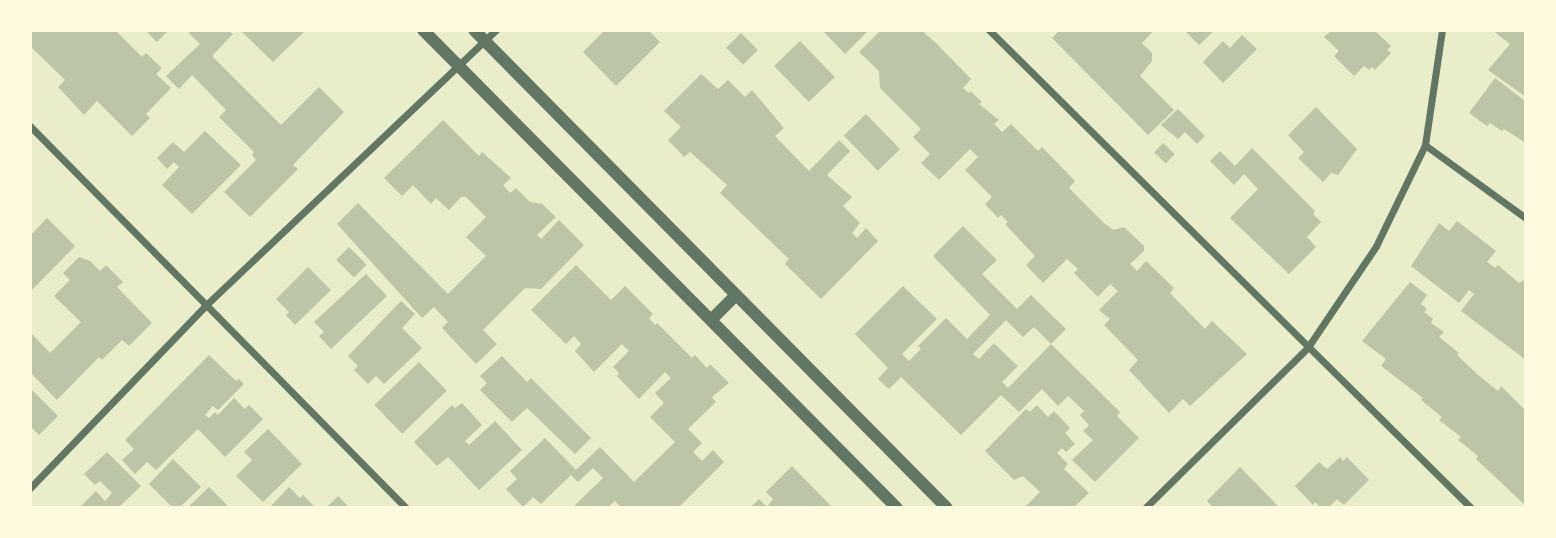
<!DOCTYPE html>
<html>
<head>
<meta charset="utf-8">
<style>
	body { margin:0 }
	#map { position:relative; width:1556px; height:538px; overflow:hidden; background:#e9edc9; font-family:Manrope,sans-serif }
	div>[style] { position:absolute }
	.building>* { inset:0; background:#bcc5a7; transform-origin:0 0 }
	.minor>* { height:7px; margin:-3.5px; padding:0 3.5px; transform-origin:3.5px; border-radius:3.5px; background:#617663 }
	.tertiary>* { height:12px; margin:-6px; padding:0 6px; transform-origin:6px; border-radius:6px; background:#617663 }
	span { translate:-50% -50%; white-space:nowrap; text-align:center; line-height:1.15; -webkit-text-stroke:5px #fefae0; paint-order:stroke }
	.frame { position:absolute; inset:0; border:32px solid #fefae0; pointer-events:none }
</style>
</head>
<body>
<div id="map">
	<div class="building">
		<i style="clip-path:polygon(30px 30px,115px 30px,142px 57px,146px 53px,162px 68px,156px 74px,171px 88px,146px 114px,150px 118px,132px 136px,97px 101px,84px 115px,58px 87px,65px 80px,30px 46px)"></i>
		<i style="clip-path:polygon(145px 30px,169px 30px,157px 42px)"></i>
		<i style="clip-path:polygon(186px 30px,228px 30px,233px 34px,212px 56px,281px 125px,319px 87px,344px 112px,293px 165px,298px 169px,250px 217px,224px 192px,256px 160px,252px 155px,254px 152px,219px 117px,226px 110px,192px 75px,179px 89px,166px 76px,200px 44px)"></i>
		<i style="clip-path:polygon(240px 30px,306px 30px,273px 62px)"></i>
		<i style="clip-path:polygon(605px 30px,648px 30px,660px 42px,616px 86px,583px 52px)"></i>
		<i style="clip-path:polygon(822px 30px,869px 30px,845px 54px)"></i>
		<i style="clip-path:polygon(881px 30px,921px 30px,937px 44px,971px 79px,963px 88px,969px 93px,970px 91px,982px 102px,979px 104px,999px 120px,994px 124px,1002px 132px,1011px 124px,1038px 151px,1042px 147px,1075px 181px,1069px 188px,1103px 222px,1113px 230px,1124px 227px,1144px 246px,1144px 251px,1130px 264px,1137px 271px,1146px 261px,1174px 288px,1170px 293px,1205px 329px,1212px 321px,1247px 354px,1190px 406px,1183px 399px,1169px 413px,1129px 370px,1138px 360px,1104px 325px,1110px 319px,1099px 310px,1118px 291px,1110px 284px,1098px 297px,1074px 273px,1078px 269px,1067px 259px,1043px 283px,1026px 265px,1035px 256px,1005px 224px,1008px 222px,1001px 215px,998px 218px,985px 204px,992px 197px,965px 170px,978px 157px,970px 149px,939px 180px,921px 163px,930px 154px,913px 137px,921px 129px,880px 88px,879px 71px,859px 52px)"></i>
		<i style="clip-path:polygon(1060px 30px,1154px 30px,1142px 43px,1152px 53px,1152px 61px,1140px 76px,1174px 110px,1148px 135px,1052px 38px)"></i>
		<i style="clip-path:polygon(1184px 30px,1215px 30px,1199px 45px)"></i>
		<i style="clip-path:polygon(1332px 30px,1374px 30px,1391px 46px,1387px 50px,1391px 53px,1375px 70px,1372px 67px,1369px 70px,1364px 66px,1354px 76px,1334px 56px,1339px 51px,1324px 37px)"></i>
		<i style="clip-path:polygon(1492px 30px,1526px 30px,1526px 143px,1504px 129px,1502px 131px,1490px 123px,1487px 126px,1469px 113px,1495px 78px,1524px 100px,1526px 97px,1488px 70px,1510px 44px)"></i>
		<i style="left:741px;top:33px;width:24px;height:21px;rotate:45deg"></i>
		<i style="clip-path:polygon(1242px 35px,1257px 49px,1223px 83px,1203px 62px,1223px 41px,1230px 48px)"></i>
		<i style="left:800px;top:41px;width:50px;height:36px;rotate:46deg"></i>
		<i style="clip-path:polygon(701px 74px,718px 89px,728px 80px,745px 97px,752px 90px,784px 128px,775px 136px,809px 171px,839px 140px,850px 151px,827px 175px,852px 197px,843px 206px,860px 223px,852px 233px,857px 238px,866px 228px,878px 241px,821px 299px,785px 264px,789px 259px,720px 193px,727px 185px,690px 152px,684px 157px,668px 140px,681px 127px,664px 111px)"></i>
		<i style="clip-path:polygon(1316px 107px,1357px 149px,1338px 175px,1331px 173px,1323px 182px,1298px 158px,1304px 152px,1288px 135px)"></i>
		<i style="clip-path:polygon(1178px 109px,1205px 136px,1197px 144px,1185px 132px,1178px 139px,1161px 125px)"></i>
		<i style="left:866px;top:114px;width:49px;height:31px;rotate:46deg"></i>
		<i style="clip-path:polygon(443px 120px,479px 156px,482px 152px,511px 178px,503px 185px,510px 193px,516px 188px,530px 202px,542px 204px,556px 217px,537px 235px,541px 239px,559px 220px,584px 245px,541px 289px,525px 288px,483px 330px,497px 344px,476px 364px,442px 328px,448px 322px,434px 307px,422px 318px,337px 224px,358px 203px,448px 294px,486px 256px,466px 237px,486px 217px,466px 197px,461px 197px,449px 210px,436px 198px,431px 204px,413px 185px,402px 196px,384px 178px)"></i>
		<i style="clip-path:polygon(205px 131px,241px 165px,192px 214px,162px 185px,179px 167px,174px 162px,167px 169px,157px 158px,173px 142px,184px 152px)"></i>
		<i style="left:1163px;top:143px;width:16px;height:13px;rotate:43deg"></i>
		<i style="clip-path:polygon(1252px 148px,1315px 211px,1313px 214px,1321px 222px,1307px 237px,1316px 247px,1289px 274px,1230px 218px,1258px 189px,1244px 174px,1234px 185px,1210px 161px,1220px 151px,1235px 166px)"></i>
		<i style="clip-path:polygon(47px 218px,75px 246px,30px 292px,30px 236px)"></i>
		<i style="clip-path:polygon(1457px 221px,1496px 251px,1487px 262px,1495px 268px,1498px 265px,1519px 283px,1526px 279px,1526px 360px,1461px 311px,1474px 294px,1469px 290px,1459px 303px,1411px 266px,1439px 223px,1449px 231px)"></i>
		<i style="clip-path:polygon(963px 226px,997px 260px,982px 274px,1017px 309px,1031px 295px,1066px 329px,1051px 344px,1034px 327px,1023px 337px,1006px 320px,973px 354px,979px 359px,994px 343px,1006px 355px,1018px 366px,1002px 382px,1008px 388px,1051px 344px,1120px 412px,1117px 416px,1139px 438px,1095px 482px,1072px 460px,1093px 440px,1083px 431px,1089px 425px,1080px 415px,1084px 411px,1068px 396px,1058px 406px,1042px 389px,1019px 412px,1001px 395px,961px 435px,901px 377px,889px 389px,878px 379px,888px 368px,855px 334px,903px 286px,937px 319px,902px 354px,909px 361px,921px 349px,918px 346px,946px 318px,967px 339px,990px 315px,933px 256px)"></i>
		<i style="left:349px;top:247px;width:25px;height:18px;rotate:45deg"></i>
		<i style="clip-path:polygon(79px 257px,90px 261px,100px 271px,106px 265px,123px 282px,117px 287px,152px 323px,129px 346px,122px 340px,102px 360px,99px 357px,57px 400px,30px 372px,30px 332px,50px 353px,81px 322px,54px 296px,70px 280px,63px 273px)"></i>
		<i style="clip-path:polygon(576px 265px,611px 300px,625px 286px,653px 314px,649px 318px,655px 325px,657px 323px,692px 358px,695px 355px,707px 368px,710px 364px,729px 383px,712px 397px,716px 402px,688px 429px,702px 443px,693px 452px,702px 461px,713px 450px,724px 462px,678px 508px,622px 508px,615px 501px,607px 508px,572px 508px,603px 478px,593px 468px,578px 482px,571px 475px,541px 504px,533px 497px,523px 507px,506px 489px,517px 479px,510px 471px,545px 438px,576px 470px,600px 447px,634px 482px,675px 442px,650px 417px,664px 403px,655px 393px,671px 378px,665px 372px,639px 399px,617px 376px,619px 373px,613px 367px,629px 351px,622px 344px,594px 372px,575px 351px,581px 344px,574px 336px,566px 344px,531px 310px)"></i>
		<i style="clip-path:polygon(308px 267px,331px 290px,295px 325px,286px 315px,289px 312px,276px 299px)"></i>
		<i style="clip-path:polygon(366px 274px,387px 296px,331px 349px,319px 336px,324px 332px,314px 322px)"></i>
		<i style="clip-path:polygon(1410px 282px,1427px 295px,1421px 304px,1427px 309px,1424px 312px,1433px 319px,1431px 323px,1444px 332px,1439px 337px,1459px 353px,1457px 355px,1477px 374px,1498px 391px,1501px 386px,1526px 411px,1526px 506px,1476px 459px,1478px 456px,1458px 440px,1461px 437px,1439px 420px,1442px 417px,1421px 400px,1423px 398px,1381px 366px,1386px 359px,1362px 341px)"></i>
		<i style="clip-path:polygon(401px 301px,415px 314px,402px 328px,422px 348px,384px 384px,376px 376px,368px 384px,354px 370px,358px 366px,348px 356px)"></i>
		<i style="clip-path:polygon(209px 355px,236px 381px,239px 379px,244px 384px,218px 410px,213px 406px,205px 415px,209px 418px,215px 412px,218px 415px,234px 398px,245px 409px,249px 405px,263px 419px,225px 457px,198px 429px,156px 470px,147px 462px,135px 474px,122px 460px,134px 449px,125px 440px)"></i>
		<i style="clip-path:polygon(502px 356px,527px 382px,531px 378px,591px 438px,575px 454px,527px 408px,512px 422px,480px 390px,487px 383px,480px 376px)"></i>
		<i style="left:419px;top:362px;width:40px;height:62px;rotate:46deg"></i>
		<i style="clip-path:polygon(30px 388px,58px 416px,39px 435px,30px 426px)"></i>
		<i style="clip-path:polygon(462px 403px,482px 425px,465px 441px,469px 445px,495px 421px,522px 450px,479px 490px,448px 457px,437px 466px,414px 442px,452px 405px,455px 408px)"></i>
		<i style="clip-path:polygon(1037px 405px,1048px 417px,1054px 411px,1070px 428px,1065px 433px,1075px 444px,1066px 452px,1062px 448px,1057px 453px,1068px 464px,1064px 469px,1089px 493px,1073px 508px,1024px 508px,1040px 492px,1023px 476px,1014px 480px,985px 451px,1026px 409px,1030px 412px)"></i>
		<i style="clip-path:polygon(268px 429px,302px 464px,263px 502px,236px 476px,252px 460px,244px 452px)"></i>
		<i style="clip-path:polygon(107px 452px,141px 486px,118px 508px,79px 508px,96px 491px,105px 501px,112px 493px,100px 481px,95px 485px,84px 474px)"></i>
		<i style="clip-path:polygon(1340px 457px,1343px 461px,1347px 457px,1369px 480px,1344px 505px,1337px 499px,1328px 508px,1321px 508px,1315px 502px,1313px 505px,1295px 486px,1319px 462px,1327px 469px)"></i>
		<i style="clip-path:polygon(173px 459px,201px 487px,179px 508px,173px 508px,149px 484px)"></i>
		<i style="clip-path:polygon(792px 466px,833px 508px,750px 508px,759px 499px,767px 507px,773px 499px,766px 492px)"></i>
		<i style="clip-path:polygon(1240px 467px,1277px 505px,1274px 508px,1214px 508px,1207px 501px)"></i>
		<i style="clip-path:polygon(209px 487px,230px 508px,187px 508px)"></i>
		<i style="clip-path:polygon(289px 487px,300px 498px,303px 495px,316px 508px,269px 508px)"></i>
		<i style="clip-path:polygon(338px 496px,350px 508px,326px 508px)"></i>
	</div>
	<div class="minor">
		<i style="left:989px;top:30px;width:679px;rotate:44.76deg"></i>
		<i style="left:30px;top:126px;width:536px;rotate:45.45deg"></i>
		<i style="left:1425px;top:145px;width:125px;rotate:35.9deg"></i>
		<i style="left:30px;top:488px;width:254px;rotate:-46.1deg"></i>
		<i style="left:206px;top:305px;width:400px;rotate:-43.5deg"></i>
		<i style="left:1145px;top:508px;width:229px;rotate:-44.6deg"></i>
		<i style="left:1308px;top:347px;width:122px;rotate:-56deg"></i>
		<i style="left:1376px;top:246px;width:112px;rotate:-64.1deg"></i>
		<i style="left:1425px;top:145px;width:116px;rotate:-81.6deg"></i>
	</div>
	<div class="tertiary">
		<i style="left:423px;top:30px;width:673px;rotate:45.24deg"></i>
		<i style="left:474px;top:30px;width:672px;rotate:45.3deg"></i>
		<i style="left:711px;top:320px;width:35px;rotate:-45deg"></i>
	</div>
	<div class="frame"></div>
</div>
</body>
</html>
